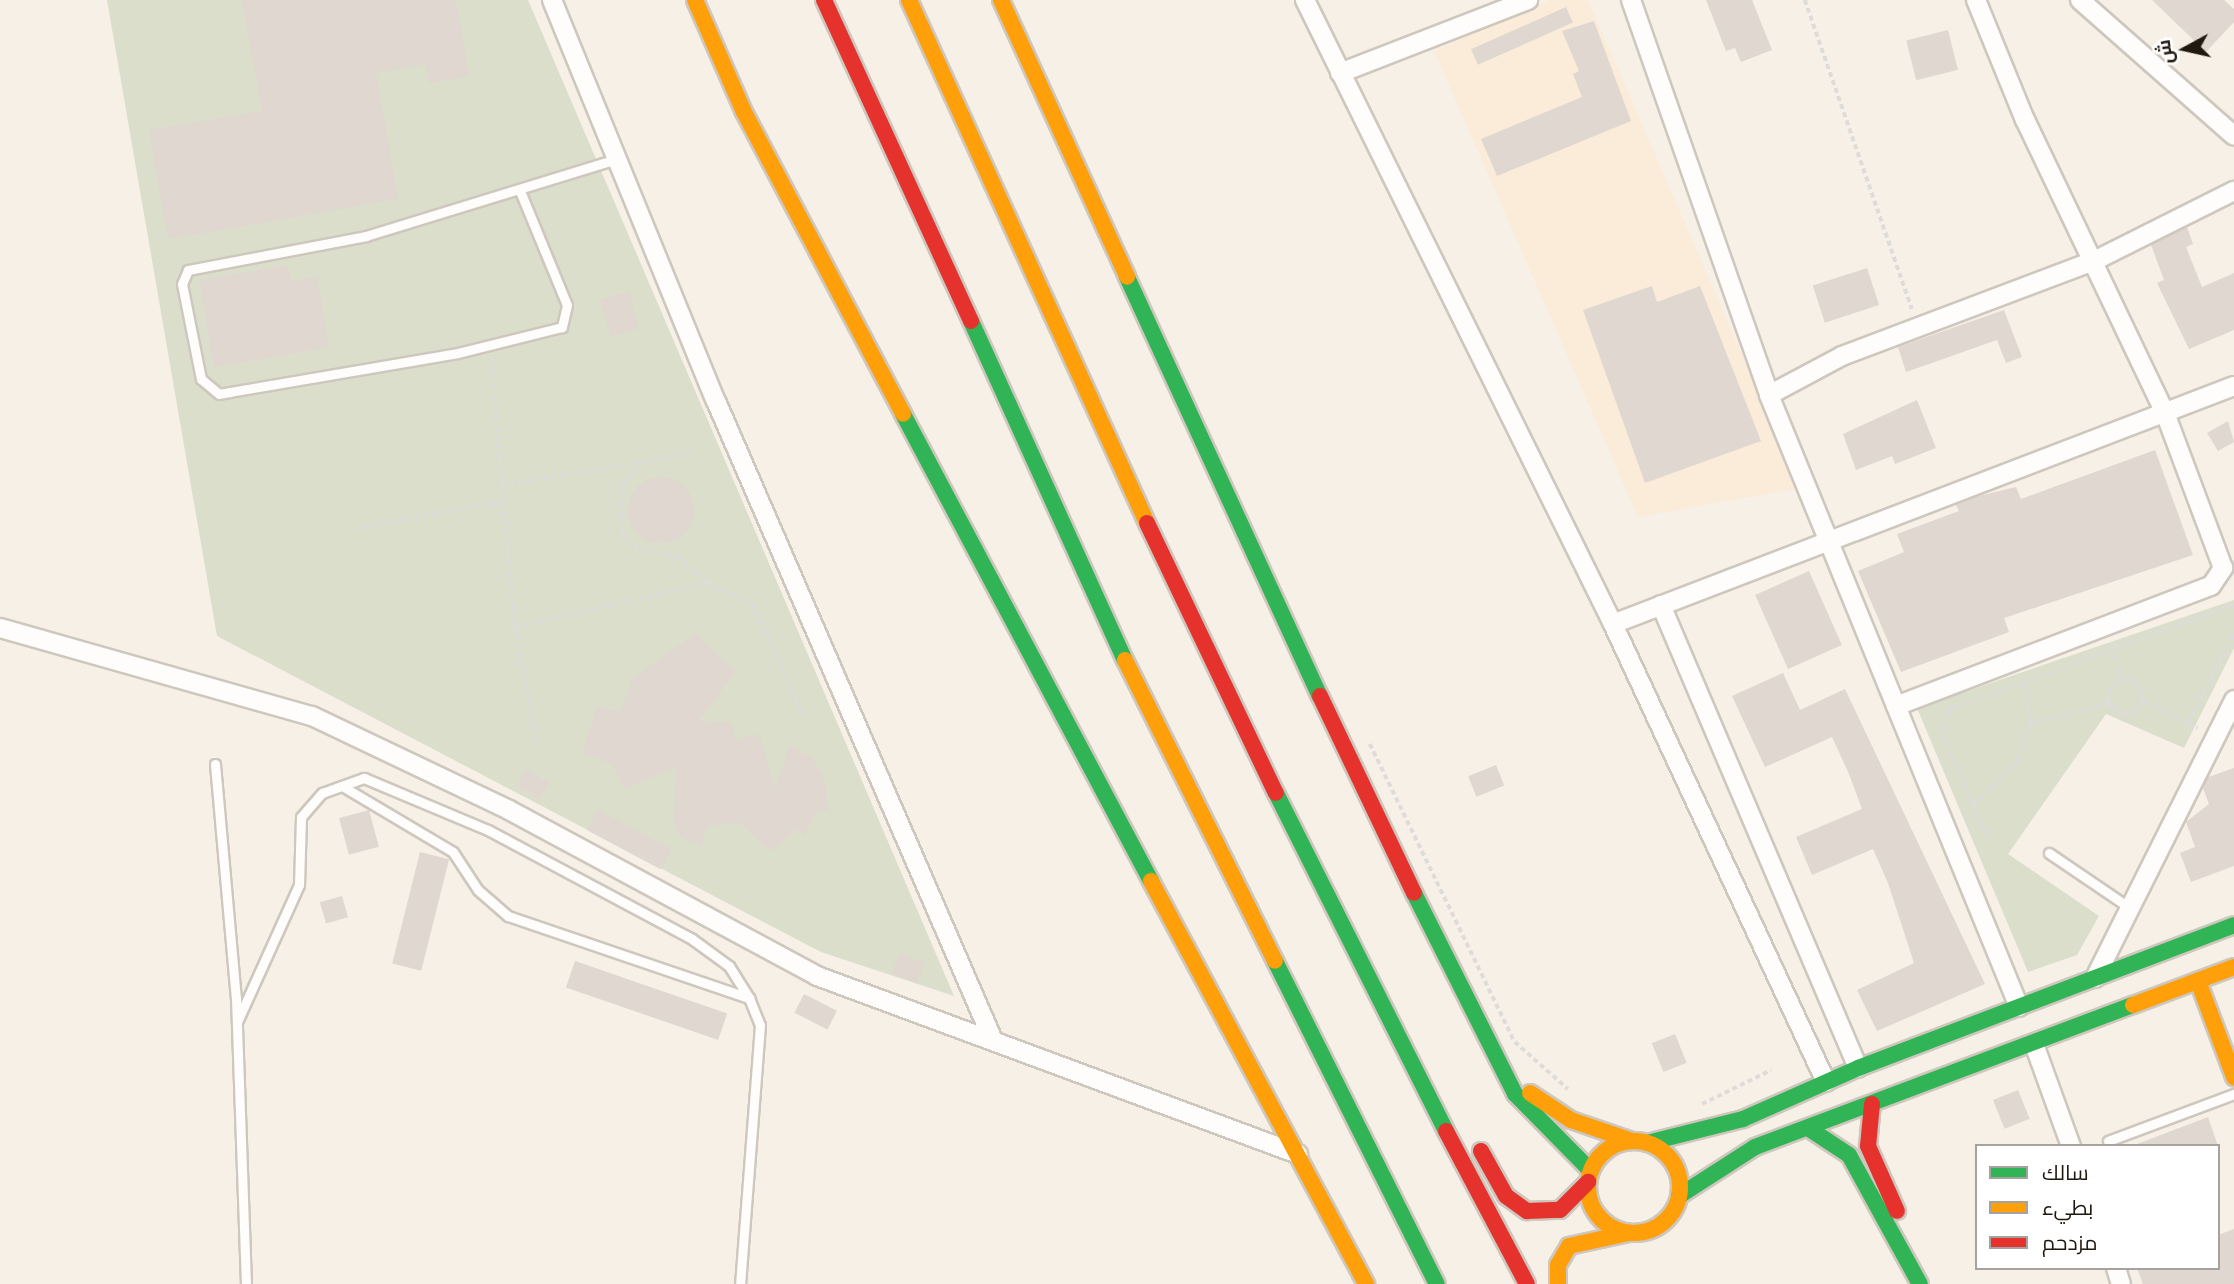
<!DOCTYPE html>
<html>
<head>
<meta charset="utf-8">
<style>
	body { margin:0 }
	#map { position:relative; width:2234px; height:1284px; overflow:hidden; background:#f7f0e7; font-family:Commissioner,Cairo,sans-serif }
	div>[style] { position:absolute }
	.built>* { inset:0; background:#faecd9 }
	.green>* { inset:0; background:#dadeca }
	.building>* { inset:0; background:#e0d7d0; transform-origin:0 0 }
	.round { border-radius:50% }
	.path>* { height:3.5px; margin-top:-1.75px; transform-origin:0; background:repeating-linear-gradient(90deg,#dedcd9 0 5px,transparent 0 8.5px) }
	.path>.ring { margin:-1.75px; padding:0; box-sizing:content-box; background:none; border:3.5px solid #dedcd9; border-radius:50% }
	.roads { filter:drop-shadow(2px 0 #cec7be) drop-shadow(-2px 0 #cec7be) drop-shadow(0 2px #cec7be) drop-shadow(0 -2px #cec7be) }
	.lane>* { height:9px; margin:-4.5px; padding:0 4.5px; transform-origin:4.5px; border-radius:4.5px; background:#fefdfb }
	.street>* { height:18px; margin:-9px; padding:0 9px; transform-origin:9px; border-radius:9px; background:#fefdfb }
	.fast>* { height:16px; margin:-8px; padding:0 8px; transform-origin:8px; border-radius:8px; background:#30b455 }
	.slow>* { height:16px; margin:-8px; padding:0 8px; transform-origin:8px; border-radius:8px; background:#ff9f0a }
	.slow>.ring { margin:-8px; padding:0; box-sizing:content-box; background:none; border:16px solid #ff9f0a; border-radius:50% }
	.jam>* { height:16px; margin:-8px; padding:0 8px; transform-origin:8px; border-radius:8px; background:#e5322d }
	span { translate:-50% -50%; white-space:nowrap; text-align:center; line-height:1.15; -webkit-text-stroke:7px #fff; paint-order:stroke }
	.legend { position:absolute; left:1975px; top:1144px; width:245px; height:126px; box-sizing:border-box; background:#fff; border:2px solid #a6a39f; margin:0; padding:9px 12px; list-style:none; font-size:21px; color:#20190f }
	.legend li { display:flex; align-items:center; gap:14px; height:35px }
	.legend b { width:35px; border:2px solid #a6a39f }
	.north { position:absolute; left:2150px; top:14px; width:70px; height:70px; -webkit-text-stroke:5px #fff; paint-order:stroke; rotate:262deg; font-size:19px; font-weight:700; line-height:28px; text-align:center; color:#20190f }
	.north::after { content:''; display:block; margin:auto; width:24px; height:32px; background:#20190f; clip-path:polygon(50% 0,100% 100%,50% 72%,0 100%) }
</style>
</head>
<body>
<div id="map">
	<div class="built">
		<i style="clip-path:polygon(1550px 0,1588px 0,1800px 488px,1638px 517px,1434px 51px)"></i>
	</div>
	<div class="green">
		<i style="clip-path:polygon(107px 0,528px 0,954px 996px,821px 952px,217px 636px)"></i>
		<i style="clip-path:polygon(2234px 600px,2234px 648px,2184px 748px,2106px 714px,2008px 854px,2099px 916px,2077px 955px,2028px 972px,1917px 708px)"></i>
	</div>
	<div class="building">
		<i style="clip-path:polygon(242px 0,456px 0,469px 76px,429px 83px,426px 64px,376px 73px,398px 199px,168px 239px,149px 130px,262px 111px)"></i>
		<i style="clip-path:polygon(1706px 0,1752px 0,1772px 50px,1741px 62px,1735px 48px,1726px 51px)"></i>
		<i style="clip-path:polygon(2152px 0,2224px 0,2234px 9px,2234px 22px,2206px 52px)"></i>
		<i style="left:1566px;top:7px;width:17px;height:104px;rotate:66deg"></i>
		<i style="clip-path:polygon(1594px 21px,1631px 121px,1497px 176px,1481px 139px,1582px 97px,1573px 74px,1579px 71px,1562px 31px)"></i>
		<i style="left:1948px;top:30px;width:41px;height:43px;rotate:76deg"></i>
		<i style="clip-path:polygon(2187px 227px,2193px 244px,2186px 247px,2202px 287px,2234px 273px,2234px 330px,2189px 349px,2157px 283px,2164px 280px,2151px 245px)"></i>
		<i style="clip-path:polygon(288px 265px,291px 281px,317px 277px,329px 347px,214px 367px,199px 280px)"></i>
		<i style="left:1867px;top:268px;width:39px;height:57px;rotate:72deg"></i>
		<i style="clip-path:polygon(1652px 286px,1657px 302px,1700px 286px,1761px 441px,1645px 483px,1583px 310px)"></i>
		<i style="left:629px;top:292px;width:38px;height:29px;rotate:76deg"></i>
		<i style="clip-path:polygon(2004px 310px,2022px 357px,2006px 363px,1997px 340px,1906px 372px,1898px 347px)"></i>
		<i style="clip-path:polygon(1917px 400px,1936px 448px,1895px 464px,1892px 456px,1856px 470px,1843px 434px)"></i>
		<i style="clip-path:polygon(2228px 421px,2234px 442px,2218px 451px,2207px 433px)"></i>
		<i style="clip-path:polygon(2155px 450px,2193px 555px,2004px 618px,2009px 632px,1901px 672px,1858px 571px,1904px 552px,1897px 534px,1959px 511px,1956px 505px,1979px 496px,2016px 487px,2021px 499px)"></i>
		<i class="round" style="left:628px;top:477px;width:66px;height:66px"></i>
		<i style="left:1809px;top:571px;width:81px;height:59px;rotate:66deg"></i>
		<i style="clip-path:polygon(695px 634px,735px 672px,699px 721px,730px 722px,736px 740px,759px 734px,775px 788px,790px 746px,812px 757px,824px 777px,829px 811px,818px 810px,804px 835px,798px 829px,770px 851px,739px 822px,708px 826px,701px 846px,682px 838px,674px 826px,676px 767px,624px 789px,613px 765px,582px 752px,598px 706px,621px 712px,632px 679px)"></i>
		<i style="clip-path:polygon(1783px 673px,1800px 710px,1845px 689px,1985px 984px,1877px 1031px,1857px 990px,1914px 963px,1888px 883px,1873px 849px,1812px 875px,1796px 837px,1862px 809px,1849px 774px,1832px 737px,1765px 767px,1732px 696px)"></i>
		<i style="left:1496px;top:765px;width:22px;height:30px;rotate:68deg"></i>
		<i style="clip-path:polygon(2234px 768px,2234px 866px,2191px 882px,2180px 853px,2195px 847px,2186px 822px,2209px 804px,2203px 788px,2208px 777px)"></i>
		<i style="left:526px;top:770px;width:26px;height:19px;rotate:29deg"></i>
		<i style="left:369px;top:810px;width:38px;height:31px;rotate:75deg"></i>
		<i style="left:598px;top:810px;width:83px;height:23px;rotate:28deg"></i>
		<i style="left:420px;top:852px;width:30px;height:115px;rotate:14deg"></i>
		<i style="left:342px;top:896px;width:22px;height:23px;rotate:74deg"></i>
		<i style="left:900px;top:953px;width:27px;height:22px;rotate:22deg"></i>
		<i style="left:575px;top:961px;width:161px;height:28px;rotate:19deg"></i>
		<i style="left:804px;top:994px;width:37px;height:21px;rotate:27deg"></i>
		<i style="left:1675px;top:1034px;width:31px;height:25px;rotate:68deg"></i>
		<i style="left:2018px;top:1090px;width:31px;height:27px;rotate:68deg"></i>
		<i style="clip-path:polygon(2208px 1117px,2218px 1146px,2137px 1146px,2137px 1144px)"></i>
		<i style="clip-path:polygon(2234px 1229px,2234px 1284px,2143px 1284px,2137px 1268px,2218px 1268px,2218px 1235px)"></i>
	</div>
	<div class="path">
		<i style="left:1805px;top:0;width:327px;rotate:70.9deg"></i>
		<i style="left:491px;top:359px;width:269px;rotate:84.9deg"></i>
		<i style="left:515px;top:627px;width:122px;rotate:79.1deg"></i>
		<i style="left:501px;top:485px;width:191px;rotate:-9.4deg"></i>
		<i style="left:356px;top:528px;width:148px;rotate:-10.1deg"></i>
		<i style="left:707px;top:583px;width:51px;rotate:24.5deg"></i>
		<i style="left:753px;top:604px;width:128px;rotate:65.6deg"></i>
		<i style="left:515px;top:627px;width:197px;rotate:-12.9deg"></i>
		<i style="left:707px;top:583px;width:38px;rotate:-138deg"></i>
		<i style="left:679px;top:558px;width:43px;rotate:-167.9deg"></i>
		<i style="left:637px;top:549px;width:21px;rotate:-135deg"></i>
		<i style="left:622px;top:534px;width:50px;rotate:-90deg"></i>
		<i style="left:622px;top:484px;width:29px;rotate:-49deg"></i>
		<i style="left:2112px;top:647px;width:34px;rotate:73deg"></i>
		<i class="ring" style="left:2109px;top:680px;width:30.5px;height:30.5px"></i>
		<i style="left:2143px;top:701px;width:61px;rotate:26.1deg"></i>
		<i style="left:2187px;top:723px;width:101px;rotate:-62.2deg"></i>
		<i style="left:2030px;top:724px;width:83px;rotate:-14.7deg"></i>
		<i style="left:1370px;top:744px;width:331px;rotate:64.1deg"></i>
		<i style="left:1515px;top:1042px;width:71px;rotate:41.6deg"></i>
		<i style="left:1973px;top:805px;width:61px;rotate:-43.7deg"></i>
		<i style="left:2017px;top:763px;width:41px;rotate:-71.6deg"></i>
		<i style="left:2030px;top:724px;width:43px;rotate:-96.6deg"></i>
		<i style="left:1989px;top:842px;width:121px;rotate:-113.4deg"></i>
		<i style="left:1941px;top:731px;width:22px;rotate:-69deg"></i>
		<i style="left:1949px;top:710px;width:304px;rotate:-20.2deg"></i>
		<i style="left:1702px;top:1104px;width:77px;rotate:-26.2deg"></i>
	</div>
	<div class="roads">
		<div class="lane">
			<i style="left:520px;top:191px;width:123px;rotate:67.6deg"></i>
			<i style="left:567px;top:305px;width:23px;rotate:103deg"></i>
			<i style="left:562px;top:327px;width:107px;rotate:166deg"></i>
			<i style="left:458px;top:353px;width:231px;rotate:170.3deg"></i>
			<i style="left:230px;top:392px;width:11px;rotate:170deg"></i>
			<i style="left:219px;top:394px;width:23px;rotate:-140deg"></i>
			<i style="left:201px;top:379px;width:97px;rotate:-101.3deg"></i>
			<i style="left:182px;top:284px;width:15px;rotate:-67deg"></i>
			<i style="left:188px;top:270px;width:181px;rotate:-10.8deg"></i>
			<i style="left:366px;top:236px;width:263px;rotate:-17.1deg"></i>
			<i style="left:215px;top:764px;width:235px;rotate:84.9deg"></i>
			<i style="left:236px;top:998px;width:286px;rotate:88deg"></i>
			<i style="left:342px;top:786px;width:129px;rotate:30.7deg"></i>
			<i style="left:453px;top:852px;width:45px;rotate:56.7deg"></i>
			<i style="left:478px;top:890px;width:40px;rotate:41deg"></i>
			<i style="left:508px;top:916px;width:255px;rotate:18.8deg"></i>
			<i style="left:2049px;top:853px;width:98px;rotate:34.2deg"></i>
			<i style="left:237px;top:1022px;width:150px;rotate:-65.7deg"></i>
			<i style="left:299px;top:885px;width:68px;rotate:-88.3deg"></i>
			<i style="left:301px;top:817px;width:32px;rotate:-49deg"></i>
			<i style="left:322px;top:793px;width:45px;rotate:-19.7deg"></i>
			<i style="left:364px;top:778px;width:134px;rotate:22.8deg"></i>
			<i style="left:488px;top:830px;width:231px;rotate:28.1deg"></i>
			<i style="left:692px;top:939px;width:46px;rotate:36.1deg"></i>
			<i style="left:729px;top:966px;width:38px;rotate:58deg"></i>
			<i style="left:749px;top:998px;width:29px;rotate:68deg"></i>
			<i style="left:760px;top:1025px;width:260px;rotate:94.4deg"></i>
			<i style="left:2108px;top:1141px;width:134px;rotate:-20.5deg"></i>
		</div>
		<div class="street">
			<i style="left:552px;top:0;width:433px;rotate:67.8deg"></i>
			<i style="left:716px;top:401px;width:694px;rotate:66.57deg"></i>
			<i style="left:1305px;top:0;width:696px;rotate:63.73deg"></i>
			<i style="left:1613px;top:624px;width:505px;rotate:65.06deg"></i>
			<i style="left:1631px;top:0;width:418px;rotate:70.7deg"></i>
			<i style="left:1769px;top:395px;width:661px;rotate:67.78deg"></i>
			<i style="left:2080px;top:0;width:205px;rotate:41.4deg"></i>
			<i style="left:1340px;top:73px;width:202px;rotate:-21.2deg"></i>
			<i style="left:1769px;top:395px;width:83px;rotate:-28.1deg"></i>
			<i style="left:1842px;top:356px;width:269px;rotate:-20.7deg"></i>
			<i style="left:2094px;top:261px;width:157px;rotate:-26.6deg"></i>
			<i style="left:1661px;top:605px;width:503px;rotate:66.95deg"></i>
			<i style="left:1613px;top:624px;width:665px;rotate:-20.97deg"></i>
			<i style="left:0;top:628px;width:324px;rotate:15.8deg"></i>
			<i style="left:312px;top:716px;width:218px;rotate:25.5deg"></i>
			<i style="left:509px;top:810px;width:350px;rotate:28.3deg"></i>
			<i style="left:817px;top:976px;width:513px;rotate:20.31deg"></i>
			<i style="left:1896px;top:706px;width:337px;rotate:-20.9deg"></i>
			<i style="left:2211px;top:586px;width:22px;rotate:-56deg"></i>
			<i style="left:2223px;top:568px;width:165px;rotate:-110.5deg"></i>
			<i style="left:2165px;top:413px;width:325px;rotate:-115.5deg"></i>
			<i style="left:2025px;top:120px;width:130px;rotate:-112.2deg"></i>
			<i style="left:2095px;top:978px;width:311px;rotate:-63.4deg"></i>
			<i style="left:2034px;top:1044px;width:109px;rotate:70.1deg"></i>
			<i style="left:2116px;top:1268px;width:17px;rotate:73deg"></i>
		</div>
		<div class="fast">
			<i style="left:1127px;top:277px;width:461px;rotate:65.3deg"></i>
			<i style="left:971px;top:321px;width:372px;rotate:65.6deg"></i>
			<i style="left:903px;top:414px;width:529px;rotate:62.03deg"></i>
			<i style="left:1276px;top:793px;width:378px;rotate:63.3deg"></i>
			<i style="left:1414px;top:893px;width:225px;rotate:63.3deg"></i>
			<i style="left:1515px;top:1094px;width:108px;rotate:45.4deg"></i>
			<i style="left:1275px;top:961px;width:361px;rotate:63.4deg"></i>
			<i style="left:1808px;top:1128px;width:49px;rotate:33.4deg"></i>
			<i style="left:1849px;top:1155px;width:147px;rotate:61.2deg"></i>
			<i style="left:1647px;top:1143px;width:99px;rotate:-14deg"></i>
			<i style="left:1743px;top:1119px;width:126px;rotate:-23.9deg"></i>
			<i style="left:1858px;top:1068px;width:402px;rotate:-20.8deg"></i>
			<i style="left:1679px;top:1196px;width:90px;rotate:-32.8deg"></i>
			<i style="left:1755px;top:1147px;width:404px;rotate:-20.6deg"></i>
		</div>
		<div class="slow">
			<i style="left:695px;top:0;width:122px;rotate:66.4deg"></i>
			<i style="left:744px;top:112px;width:341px;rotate:62.2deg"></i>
			<i style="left:909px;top:0;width:575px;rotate:65.53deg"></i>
			<i style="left:1001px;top:0;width:304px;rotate:65.5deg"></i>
			<i style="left:1125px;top:660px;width:336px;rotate:63.5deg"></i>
			<i style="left:1151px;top:881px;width:457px;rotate:61.9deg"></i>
			<i style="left:2198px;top:981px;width:103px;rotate:69.4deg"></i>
			<i style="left:2133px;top:1005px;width:108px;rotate:-20.6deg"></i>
			<i style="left:1530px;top:1093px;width:49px;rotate:33.4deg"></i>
			<i style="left:1571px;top:1120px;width:65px;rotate:19deg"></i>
			<i class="ring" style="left:1588px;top:1141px;width:76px;height:76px"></i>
			<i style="left:1558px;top:1284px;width:19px;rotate:-90deg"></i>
			<i style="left:1558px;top:1265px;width:22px;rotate:-60deg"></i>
			<i style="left:1569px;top:1246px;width:60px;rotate:-12.4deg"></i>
		</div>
		<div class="jam">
			<i style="left:824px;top:0;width:353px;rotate:65.4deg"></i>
			<i style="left:1147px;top:523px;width:299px;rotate:64.5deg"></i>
			<i style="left:1320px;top:696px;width:218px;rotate:64.5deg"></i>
			<i style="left:1872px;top:1104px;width:42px;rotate:95.4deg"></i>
			<i style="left:1868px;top:1146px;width:71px;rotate:66deg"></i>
			<i style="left:1446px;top:1131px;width:173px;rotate:62.1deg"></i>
			<i style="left:1481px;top:1151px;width:51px;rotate:60.9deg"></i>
			<i style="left:1506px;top:1196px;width:26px;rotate:36deg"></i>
			<i style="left:1527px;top:1211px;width:33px;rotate:-2deg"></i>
			<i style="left:1560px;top:1210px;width:40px;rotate:-45deg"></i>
		</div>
	</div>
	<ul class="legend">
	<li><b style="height:9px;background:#30b455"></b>سالك</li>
	<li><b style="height:9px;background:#ff9f0a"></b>بطيء</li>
	<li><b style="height:9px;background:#e5322d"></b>مزدحم</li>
	</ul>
	<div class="north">ش</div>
</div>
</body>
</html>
